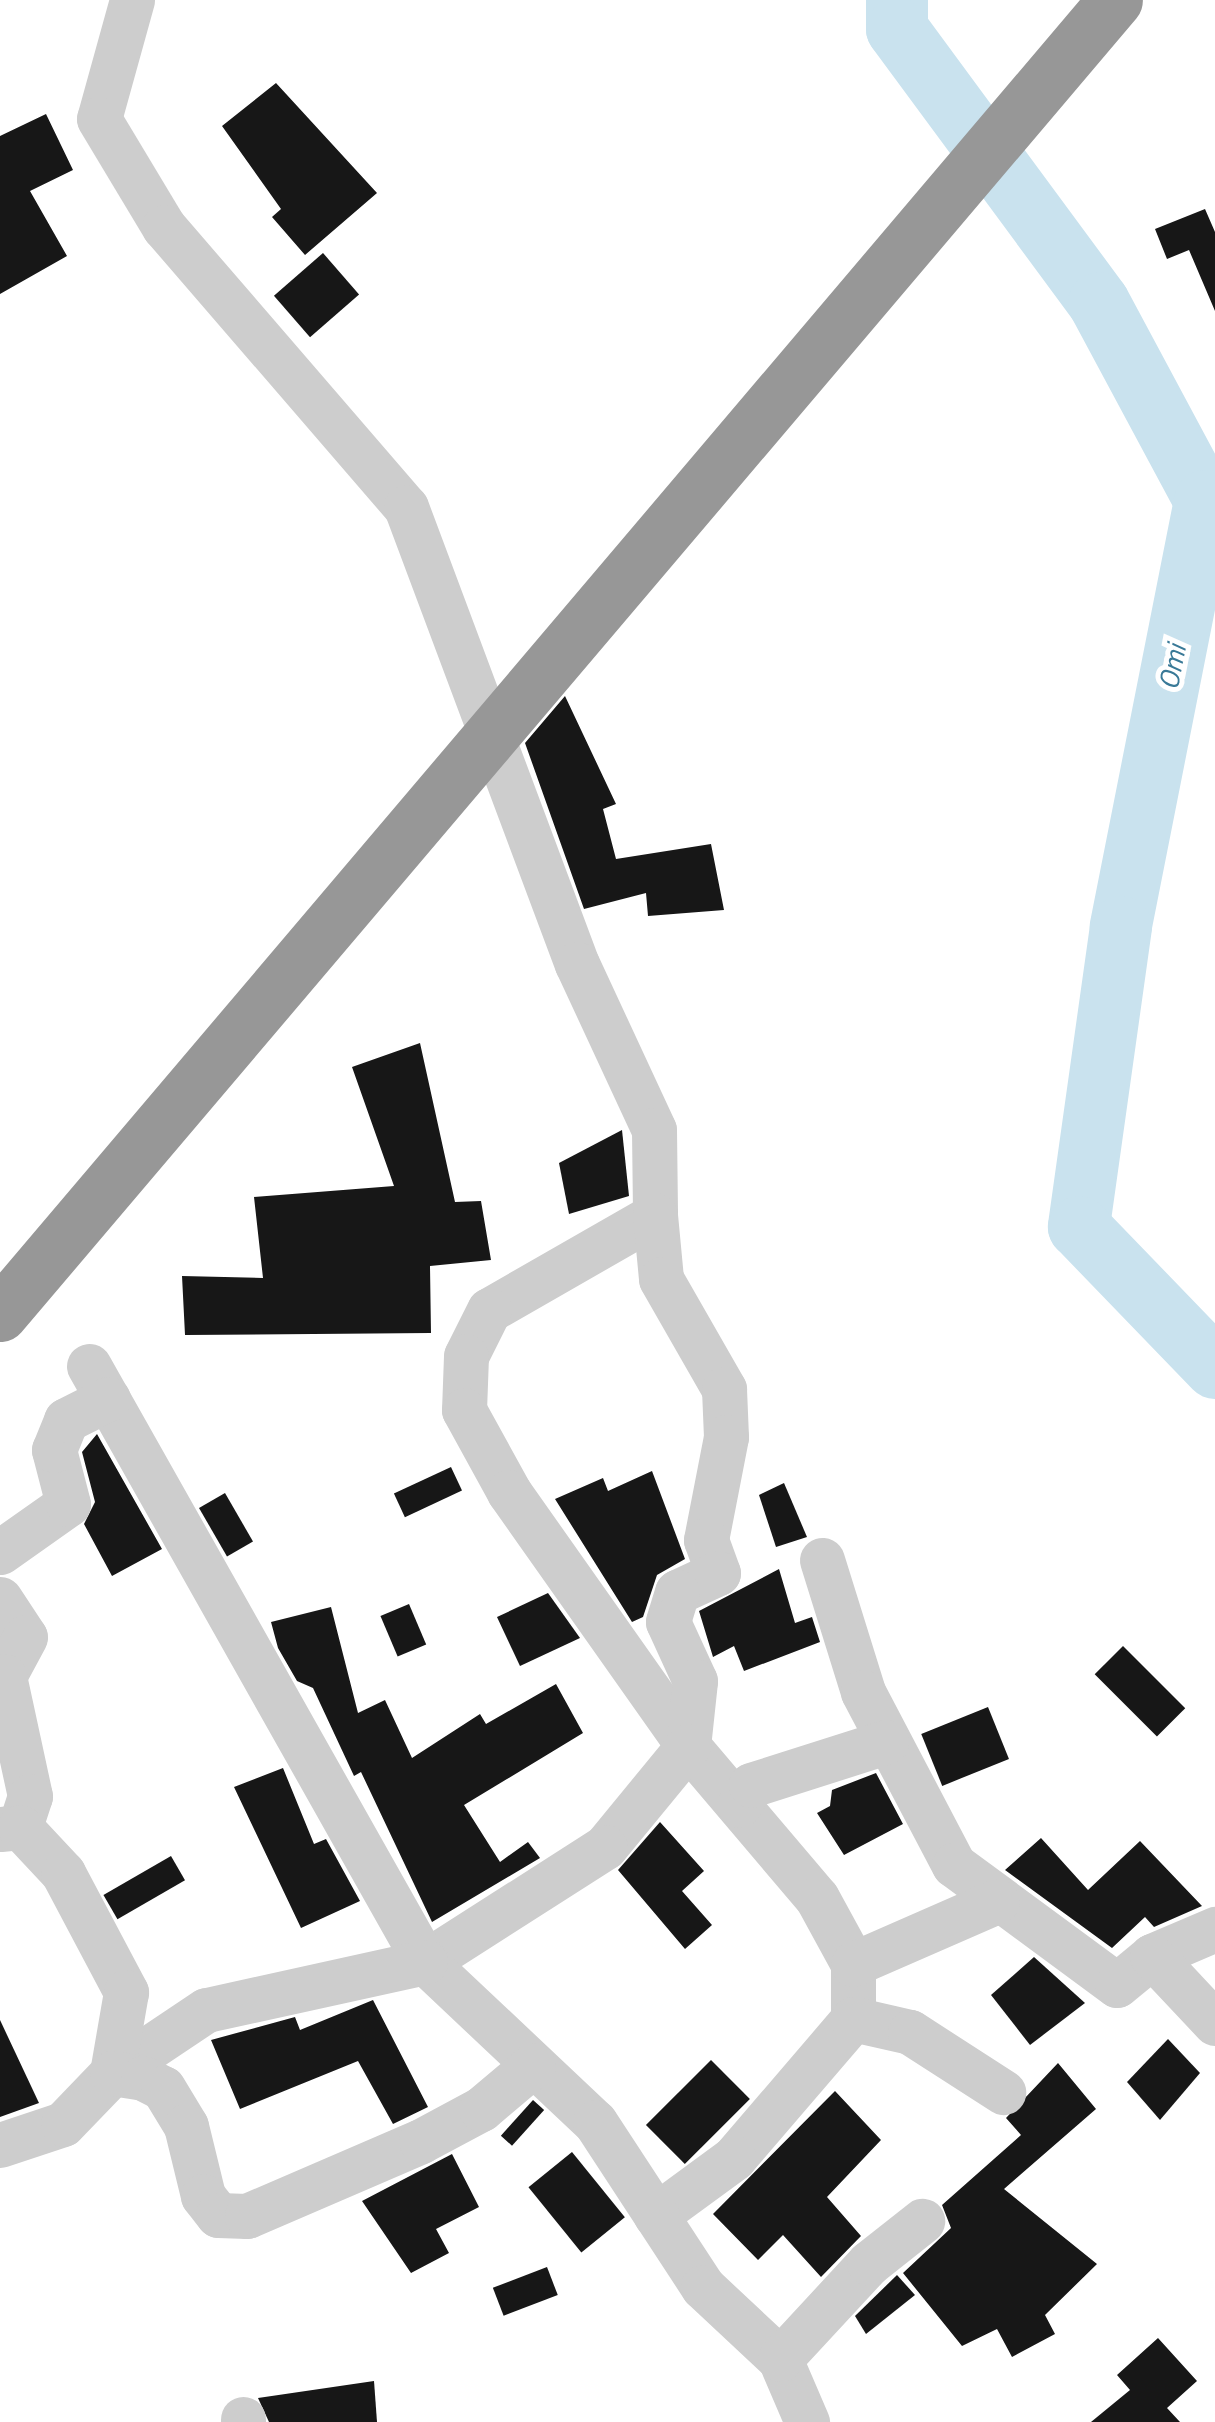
<!DOCTYPE html>
<html>
<head>
<meta charset="utf-8">
<style>
	body { margin:0 }
	#map { position:relative; width:1215px; height:2422px; overflow:hidden; background:#fff; font-family:"Titillium Web",sans-serif }
	div>[style] { position:absolute }
	.river>* { height:62px; margin:-31px; padding:0 31px; transform-origin:31px; border-radius:31px; background:#c9e2ee }
	.building>* { inset:0; background:#171717; transform-origin:0 0 }
	.minor>* { height:45px; margin:-22.5px; padding:0 22.5px; transform-origin:22.5px; border-radius:22.5px; background:#cdcdcd }
	.highway>* { height:55px; margin:-27.5px; padding:0 27.5px; transform-origin:27.5px; border-radius:27.5px; background:#979797 }
	span { translate:-50% -50%; white-space:nowrap; text-align:center; line-height:1.15; -webkit-text-stroke:10px #fff; paint-order:stroke }
	.water-label { font-size:28px; color:#397997; font-style:italic }
</style>
</head>
<body>
<div id="map">
	<div class="river">
		<i style="left:897px;top:0;width:29px;rotate:90deg"></i>
		<i style="left:897px;top:29px;width:340px;rotate:53.6deg"></i>
		<i style="left:1099px;top:303px;width:225px;rotate:61.8deg"></i>
		<i style="left:1205px;top:501px;width:434px;rotate:101.2deg"></i>
		<i style="left:1121px;top:927px;width:303px;rotate:98deg"></i>
		<i style="left:1079px;top:1227px;width:196px;rotate:46deg"></i>
	</div>
	<div class="building">
		<i style="clip-path:polygon(276px 83px,377px 193px,305px 255px,272px 217px,281px 209px,222px 126px)"></i>
		<i style="clip-path:polygon(46px 114px,73px 170px,30px 191px,67px 256px,0 294px,0 136px)"></i>
		<i style="clip-path:polygon(1205px 209px,1215px 232px,1215px 311px,1189px 250px,1167px 259px,1155px 229px)"></i>
		<i style="left:323px;top:253px;width:55px;height:65px;rotate:49deg"></i>
		<i style="clip-path:polygon(565px 696px,616px 804px,603px 809px,616px 859px,711px 844px,724px 910px,648px 916px,646px 893px,584px 909px,525px 743px)"></i>
		<i style="clip-path:polygon(420px 1043px,455px 1202px,481px 1201px,491px 1260px,430px 1266px,431px 1333px,185px 1335px,182px 1276px,263px 1278px,254px 1197px,394px 1186px,352px 1067px)"></i>
		<i style="clip-path:polygon(622px 1130px,629px 1196px,569px 1214px,559px 1163px)"></i>
		<i style="clip-path:polygon(97px 1434px,162px 1549px,112px 1576px,84px 1524px,95px 1502px,82px 1452px)"></i>
		<i style="left:451px;top:1467px;width:26px;height:63px;rotate:65deg"></i>
		<i style="clip-path:polygon(652px 1471px,685px 1559px,657px 1575px,643px 1617px,632px 1622px,555px 1499px,603px 1478px,608px 1491px)"></i>
		<i style="clip-path:polygon(784px 1483px,807px 1537px,776px 1547px,759px 1495px)"></i>
		<i style="left:225px;top:1493px;width:56px;height:30px;rotate:60deg"></i>
		<i style="clip-path:polygon(779px 1569px,795px 1623px,812px 1617px,820px 1642px,744px 1671px,734px 1646px,713px 1657px,699px 1611px)"></i>
		<i style="clip-path:polygon(548px 1593px,580px 1638px,520px 1666px,497px 1617px)"></i>
		<i style="left:409px;top:1604px;width:44px;height:31px;rotate:67deg"></i>
		<i style="clip-path:polygon(331px 1607px,358px 1713px,385px 1700px,412px 1758px,480px 1714px,486px 1724px,556px 1684px,583px 1733px,464px 1805px,500px 1862px,528px 1842px,540px 1858px,432px 1922px,361px 1772px,354px 1776px,313px 1688px,297px 1681px,278px 1648px,271px 1622px)"></i>
		<i style="left:1123px;top:1646px;width:88px;height:40px;rotate:45deg"></i>
		<i style="left:988px;top:1707px;width:56px;height:72px;rotate:68deg"></i>
		<i style="clip-path:polygon(283px 1768px,314px 1844px,326px 1839px,360px 1901px,301px 1928px,234px 1787px)"></i>
		<i style="clip-path:polygon(876px 1773px,903px 1824px,844px 1855px,817px 1813px,830px 1806px,832px 1790px)"></i>
		<i style="clip-path:polygon(660px 1822px,704px 1871px,682px 1891px,712px 1925px,685px 1949px,618px 1870px)"></i>
		<i style="clip-path:polygon(1041px 1838px,1088px 1890px,1140px 1841px,1202px 1906px,1154px 1927px,1145px 1917px,1112px 1948px,1005px 1870px)"></i>
		<i style="left:171px;top:1856px;width:28px;height:78px;rotate:60deg"></i>
		<i style="clip-path:polygon(1034px 1957px,1085px 2003px,1030px 2045px,991px 1995px)"></i>
		<i style="clip-path:polygon(373px 2000px,428px 2107px,393px 2124px,358px 2061px,240px 2109px,211px 2040px,295px 2017px,300px 2030px)"></i>
		<i style="clip-path:polygon(0 2020px,39px 2103px,0 2117px)"></i>
		<i style="clip-path:polygon(1168px 2039px,1200px 2073px,1160px 2120px,1127px 2082px)"></i>
		<i style="left:711px;top:2060px;width:55px;height:92px;rotate:45deg"></i>
		<i style="clip-path:polygon(1058px 2063px,1096px 2109px,1004px 2189px,1097px 2264px,1045px 2315px,1055px 2334px,1012px 2357px,997px 2329px,962px 2346px,903px 2273px,951px 2228px,942px 2205px,1021px 2135px,1006px 2118px)"></i>
		<i style="clip-path:polygon(835px 2091px,881px 2140px,827px 2197px,861px 2236px,821px 2277px,783px 2235px,758px 2260px,713px 2214px)"></i>
		<i style="left:533px;top:2100px;width:15px;height:48px;rotate:42deg"></i>
		<i style="left:572px;top:2152px;width:84px;height:56px;rotate:51deg"></i>
		<i style="clip-path:polygon(452px 2154px,479px 2207px,436px 2229px,449px 2253px,411px 2273px,362px 2201px)"></i>
		<i style="left:547px;top:2267px;width:30px;height:58px;rotate:69deg"></i>
		<i style="clip-path:polygon(897px 2275px,915px 2295px,866px 2334px,855px 2316px)"></i>
		<i style="clip-path:polygon(1158px 2338px,1197px 2381px,1167px 2408px,1180px 2422px,1091px 2422px,1130px 2390px,1117px 2375px)"></i>
		<i style="clip-path:polygon(374px 2381px,377px 2422px,269px 2422px,258px 2398px)"></i>
	</div>
	<div class="minor">
		<i style="left:132px;top:0;width:123px;rotate:105.5deg"></i>
		<i style="left:99px;top:119px;width:126px;rotate:59deg"></i>
		<i style="left:164px;top:227px;width:370px;rotate:49.2deg"></i>
		<i style="left:406px;top:507px;width:488px;rotate:69.5deg"></i>
		<i style="left:577px;top:964px;width:183px;rotate:65.1deg"></i>
		<i style="left:654px;top:1130px;width:85px;rotate:89.3deg"></i>
		<i style="left:655px;top:1215px;width:191px;rotate:150.2deg"></i>
		<i style="left:489px;top:1310px;width:51px;rotate:116.6deg"></i>
		<i style="left:466px;top:1356px;width:54px;rotate:92.1deg"></i>
		<i style="left:464px;top:1410px;width:94px;rotate:61.2deg"></i>
		<i style="left:509px;top:1492px;width:311px;rotate:54.8deg"></i>
		<i style="left:688px;top:1746px;width:199px;rotate:49.7deg"></i>
		<i style="left:817px;top:1898px;width:75px;rotate:61.4deg"></i>
		<i style="left:853px;top:1964px;width:55px;rotate:90deg"></i>
		<i style="left:853px;top:2019px;width:183px;rotate:130.6deg"></i>
		<i style="left:734px;top:2158px;width:97px;rotate:143.8deg"></i>
		<i style="left:655px;top:1215px;width:64px;rotate:84.6deg"></i>
		<i style="left:661px;top:1279px;width:127px;rotate:60.2deg"></i>
		<i style="left:724px;top:1389px;width:48px;rotate:87.6deg"></i>
		<i style="left:726px;top:1437px;width:105px;rotate:101deg"></i>
		<i style="left:706px;top:1540px;width:35px;rotate:70deg"></i>
		<i style="left:718px;top:1573px;width:45px;rotate:155.1deg"></i>
		<i style="left:677px;top:1592px;width:31px;rotate:107deg"></i>
		<i style="left:668px;top:1622px;width:65px;rotate:65.4deg"></i>
		<i style="left:695px;top:1681px;width:65px;rotate:96.1deg"></i>
		<i style="left:688px;top:1746px;width:131px;rotate:129.4deg"></i>
		<i style="left:605px;top:1847px;width:214px;rotate:147.4deg"></i>
		<i style="left:425px;top:1962px;width:233px;rotate:43.3deg"></i>
		<i style="left:595px;top:2122px;width:197px;rotate:56.8deg"></i>
		<i style="left:703px;top:2287px;width:105px;rotate:43.1deg"></i>
		<i style="left:780px;top:2359px;width:69px;rotate:66.8deg"></i>
		<i style="left:89px;top:1366px;width:684px;rotate:60.59deg"></i>
		<i style="left:425px;top:1962px;width:224px;rotate:167.6deg"></i>
		<i style="left:206px;top:2010px;width:113px;rotate:146.2deg"></i>
		<i style="left:0;top:1552px;width:83px;rotate:-35.2deg"></i>
		<i style="left:68px;top:1504px;width:56px;rotate:-104.5deg"></i>
		<i style="left:54px;top:1450px;width:32px;rotate:-68deg"></i>
		<i style="left:66px;top:1420px;width:47px;rotate:-26.6deg"></i>
		<i style="left:822px;top:1560px;width:138px;rotate:72.7deg"></i>
		<i style="left:863px;top:1692px;width:195px;rotate:62.3deg"></i>
		<i style="left:954px;top:1865px;width:202px;rotate:36.4deg"></i>
		<i style="left:1117px;top:1985px;width:45px;rotate:-39.6deg"></i>
		<i style="left:1152px;top:1956px;width:69px;rotate:-23.2deg"></i>
		<i style="left:0;top:1599px;width:45px;rotate:56.7deg"></i>
		<i style="left:25px;top:1637px;width:44px;rotate:118.3deg"></i>
		<i style="left:4px;top:1676px;width:123px;rotate:77.8deg"></i>
		<i style="left:30px;top:1796px;width:33px;rotate:108deg"></i>
		<i style="left:20px;top:1827px;width:20px;rotate:174deg"></i>
		<i style="left:739px;top:1805px;width:23px;rotate:-59deg"></i>
		<i style="left:751px;top:1785px;width:142px;rotate:-17.7deg"></i>
		<i style="left:20px;top:1827px;width:63px;rotate:46.9deg"></i>
		<i style="left:63px;top:1873px;width:135px;rotate:62.1deg"></i>
		<i style="left:126px;top:1992px;width:82px;rotate:99.8deg"></i>
		<i style="left:1152px;top:1956px;width:92px;rotate:46.8deg"></i>
		<i style="left:853px;top:1964px;width:157px;rotate:-23.6deg"></i>
		<i style="left:853px;top:2019px;width:58px;rotate:12.8deg"></i>
		<i style="left:910px;top:2032px;width:111px;rotate:32.8deg"></i>
		<i style="left:0;top:2145px;width:66px;rotate:-18.4deg"></i>
		<i style="left:63px;top:2124px;width:71px;rotate:-46.1deg"></i>
		<i style="left:112px;top:2073px;width:31px;rotate:9deg"></i>
		<i style="left:143px;top:2078px;width:22px;rotate:27deg"></i>
		<i style="left:163px;top:2088px;width:44px;rotate:58.8deg"></i>
		<i style="left:186px;top:2126px;width:72px;rotate:76.3deg"></i>
		<i style="left:203px;top:2196px;width:24px;rotate:52deg"></i>
		<i style="left:218px;top:2215px;width:29px;rotate:2deg"></i>
		<i style="left:247px;top:2216px;width:189px;rotate:-23.3deg"></i>
		<i style="left:421px;top:2141px;width:68px;rotate:-28.1deg"></i>
		<i style="left:481px;top:2109px;width:68px;rotate:-40.2deg"></i>
		<i style="left:780px;top:2359px;width:131px;rotate:-47.2deg"></i>
		<i style="left:869px;top:2263px;width:68px;rotate:-38.4deg"></i>
		<i style="left:243px;top:2419px;width:3px;rotate:90deg"></i>
	</div>
	<div class="highway">
		<i style="left:0;top:1314px;width:1723px;rotate:-49.68deg"></i>
	</div>
	<div class="water-label">
		<span style="left:1172px;top:667px;rotate:-79deg">Omi</span>
	</div>
</div>
</body>
</html>
